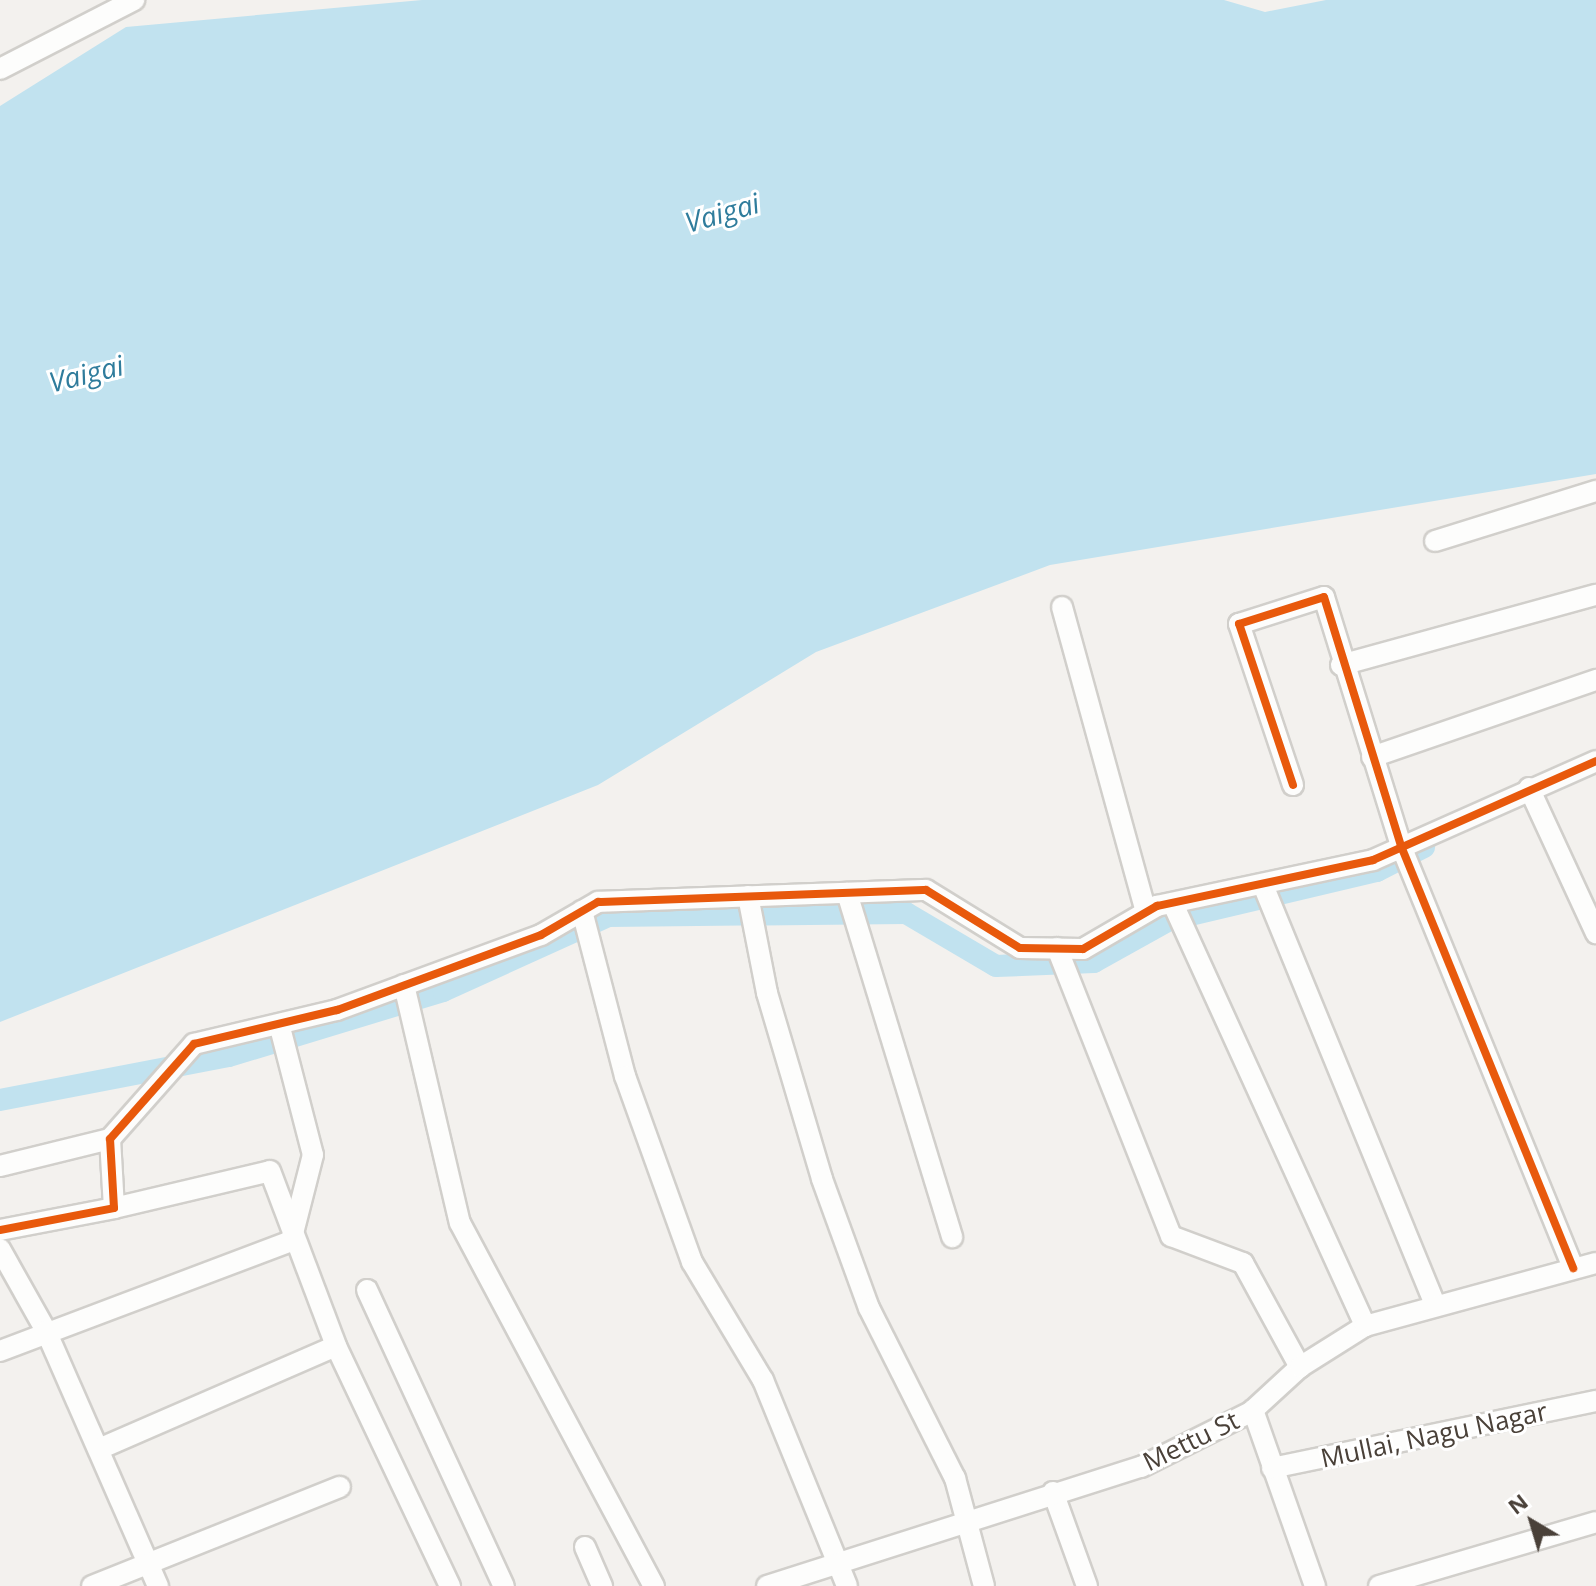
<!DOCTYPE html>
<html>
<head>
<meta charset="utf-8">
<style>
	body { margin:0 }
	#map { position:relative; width:1596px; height:1586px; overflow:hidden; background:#f3f1ee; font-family:"Open Sans",sans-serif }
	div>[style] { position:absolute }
	.water>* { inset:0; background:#c1e2ef }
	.canal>* { height:22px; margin:-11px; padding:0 11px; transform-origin:11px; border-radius:11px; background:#c1e2ef }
	.roads { filter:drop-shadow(2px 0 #d1cfcb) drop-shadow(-2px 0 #d1cfcb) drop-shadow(0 2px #d1cfcb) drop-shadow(0 -2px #d1cfcb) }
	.street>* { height:20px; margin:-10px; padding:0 10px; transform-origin:10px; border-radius:10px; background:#fdfdfc }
	.cycleway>* { height:8px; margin:-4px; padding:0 4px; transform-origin:4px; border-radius:4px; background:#e8590c }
	span { translate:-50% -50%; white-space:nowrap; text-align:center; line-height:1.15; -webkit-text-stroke:6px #fff; paint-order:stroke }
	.street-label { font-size:26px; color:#4a4139 }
	.water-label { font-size:28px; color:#2f7c9c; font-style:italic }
	.north { position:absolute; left:1492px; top:1482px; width:80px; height:80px; -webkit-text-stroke:6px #fff; paint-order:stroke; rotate:322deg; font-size:22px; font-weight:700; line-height:32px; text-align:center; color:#4a4139 }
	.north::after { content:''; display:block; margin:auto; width:28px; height:36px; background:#4a4139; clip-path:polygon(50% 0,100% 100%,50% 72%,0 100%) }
</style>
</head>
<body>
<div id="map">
	<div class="water">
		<i style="clip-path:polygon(422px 0,1224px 0,1265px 12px,1326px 0,1596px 0,1596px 474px,1050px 565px,816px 652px,598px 785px,0 1022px,0 106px,126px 27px)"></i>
	</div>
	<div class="canal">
		<i style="left:0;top:1100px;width:233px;rotate:-10.9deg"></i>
		<i style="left:229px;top:1056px;width:224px;rotate:-16.9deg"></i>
		<i style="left:443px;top:991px;width:181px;rotate:-24.4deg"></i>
		<i style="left:608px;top:916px;width:298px;rotate:-0.6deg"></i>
		<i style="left:906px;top:913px;width:104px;rotate:30.5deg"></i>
		<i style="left:996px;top:966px;width:98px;rotate:-2.3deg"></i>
		<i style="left:1094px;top:962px;width:86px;rotate:-29.2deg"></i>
		<i style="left:1169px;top:920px;width:214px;rotate:-13.3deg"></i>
		<i style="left:1377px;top:871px;width:53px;rotate:-27.1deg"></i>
	</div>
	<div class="roads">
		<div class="street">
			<i style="left:0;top:69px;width:151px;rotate:-27.2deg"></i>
			<i style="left:1435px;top:541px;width:169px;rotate:-17.3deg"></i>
			<i style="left:1062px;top:607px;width:316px;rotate:74.6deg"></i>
			<i style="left:1341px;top:665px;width:264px;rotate:-15.4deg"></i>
			<i style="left:1372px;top:757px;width:237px;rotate:-19deg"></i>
			<i style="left:1293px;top:785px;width:170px;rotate:-108.5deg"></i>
			<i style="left:1239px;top:624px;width:89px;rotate:-17.6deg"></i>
			<i style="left:1324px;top:597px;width:261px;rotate:72.8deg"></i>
			<i style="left:1401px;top:846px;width:456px;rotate:67.8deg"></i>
			<i style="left:1529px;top:788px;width:160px;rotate:65.2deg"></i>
			<i style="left:1263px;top:885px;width:455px;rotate:67.7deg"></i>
			<i style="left:847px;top:893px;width:360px;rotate:73deg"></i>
			<i style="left:748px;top:896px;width:99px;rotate:78.9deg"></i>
			<i style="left:767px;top:993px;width:194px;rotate:73.5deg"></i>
			<i style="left:822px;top:1179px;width:137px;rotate:70deg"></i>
			<i style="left:869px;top:1308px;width:191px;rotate:63.2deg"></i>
			<i style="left:955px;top:1478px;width:112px;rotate:75deg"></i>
			<i style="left:1173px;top:904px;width:464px;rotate:65.5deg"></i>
			<i style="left:582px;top:911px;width:171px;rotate:75.4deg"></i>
			<i style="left:625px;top:1076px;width:198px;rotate:70.2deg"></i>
			<i style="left:692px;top:1262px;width:138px;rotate:59deg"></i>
			<i style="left:763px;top:1380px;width:222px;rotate:67.8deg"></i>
			<i style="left:1057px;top:948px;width:310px;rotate:68.4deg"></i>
			<i style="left:1171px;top:1236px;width:77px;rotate:20.6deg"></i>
			<i style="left:1243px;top:1263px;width:119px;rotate:61.3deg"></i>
			<i style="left:404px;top:985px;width:244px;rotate:76.8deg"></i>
			<i style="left:460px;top:1223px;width:412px;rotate:61.9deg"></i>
			<i style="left:0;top:1166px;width:113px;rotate:-13.8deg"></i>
			<i style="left:114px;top:1208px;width:160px;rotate:-13.3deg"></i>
			<i style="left:270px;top:1171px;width:187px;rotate:69.3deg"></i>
			<i style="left:336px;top:1346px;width:266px;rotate:64.6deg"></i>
			<i style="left:0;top:1230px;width:116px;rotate:-10.9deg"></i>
			<i style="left:114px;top:1208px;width:69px;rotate:-93.3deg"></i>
			<i style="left:110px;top:1139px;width:127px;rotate:-48.5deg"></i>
			<i style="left:194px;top:1044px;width:147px;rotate:-13.4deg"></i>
			<i style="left:337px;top:1010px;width:217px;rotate:-20.2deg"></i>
			<i style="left:541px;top:935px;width:66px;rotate:-30.1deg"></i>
			<i style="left:598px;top:902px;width:328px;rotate:-2.1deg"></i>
			<i style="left:926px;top:890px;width:110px;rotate:31.7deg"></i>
			<i style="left:1020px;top:948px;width:63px;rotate:0.9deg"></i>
			<i style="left:1083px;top:949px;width:86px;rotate:-30.2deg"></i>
			<i style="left:1157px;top:906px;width:221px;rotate:-12deg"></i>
			<i style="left:1373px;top:860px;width:244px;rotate:-23.9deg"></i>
			<i style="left:0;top:1249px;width:94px;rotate:60.7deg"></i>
			<i style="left:46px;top:1331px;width:279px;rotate:66.3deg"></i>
			<i style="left:367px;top:1290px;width:326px;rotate:65.2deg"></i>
			<i style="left:0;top:1351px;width:311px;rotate:-20.7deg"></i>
			<i style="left:291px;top:1241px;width:89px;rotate:-75.7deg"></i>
			<i style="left:313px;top:1155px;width:132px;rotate:-104.5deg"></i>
			<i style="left:1253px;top:1410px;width:187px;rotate:70.6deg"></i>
			<i style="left:99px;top:1449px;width:258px;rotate:-23.5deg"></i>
			<i style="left:1272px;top:1468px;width:331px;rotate:-11.7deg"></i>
			<i style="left:1053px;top:1492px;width:100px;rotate:70.1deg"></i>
			<i style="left:585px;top:1547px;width:43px;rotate:66.4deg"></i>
			<i style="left:92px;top:1586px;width:267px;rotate:-21.8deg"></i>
			<i style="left:767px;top:1586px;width:392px;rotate:-17.7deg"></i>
			<i style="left:1141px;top:1467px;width:123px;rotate:-26.6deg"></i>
			<i style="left:1251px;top:1412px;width:67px;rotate:-42.6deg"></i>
			<i style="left:1300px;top:1367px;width:77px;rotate:-32.2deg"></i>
			<i style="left:1365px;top:1326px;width:239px;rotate:-15.3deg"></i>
			<i style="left:1379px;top:1586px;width:226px;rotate:-16.4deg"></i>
		</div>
	</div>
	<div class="cycleway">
		<i style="left:1293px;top:785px;width:170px;rotate:-108.5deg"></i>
		<i style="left:1239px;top:624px;width:89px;rotate:-17.6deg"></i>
		<i style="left:1324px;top:597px;width:261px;rotate:72.8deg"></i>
		<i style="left:1401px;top:846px;width:456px;rotate:67.8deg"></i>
		<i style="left:0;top:1230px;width:116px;rotate:-10.9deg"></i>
		<i style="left:114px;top:1208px;width:69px;rotate:-93.3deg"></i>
		<i style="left:110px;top:1139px;width:127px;rotate:-48.5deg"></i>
		<i style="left:194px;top:1044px;width:147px;rotate:-13.4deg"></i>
		<i style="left:337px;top:1010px;width:217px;rotate:-20.2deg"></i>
		<i style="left:541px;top:935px;width:66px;rotate:-30.1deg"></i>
		<i style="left:598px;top:902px;width:328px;rotate:-2.1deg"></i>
		<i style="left:926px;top:890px;width:110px;rotate:31.7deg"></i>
		<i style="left:1020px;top:948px;width:63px;rotate:0.9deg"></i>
		<i style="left:1083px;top:949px;width:86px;rotate:-30.2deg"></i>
		<i style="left:1157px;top:906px;width:221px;rotate:-12deg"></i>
		<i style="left:1373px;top:860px;width:244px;rotate:-23.9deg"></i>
	</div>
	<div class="street-label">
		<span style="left:1434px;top:1435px;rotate:-12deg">Mullai, Nagu Nagar</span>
		<span style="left:1191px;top:1441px;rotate:-26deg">Mettu St</span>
	</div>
	<div class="water-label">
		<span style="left:722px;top:212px;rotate:-16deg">Vaigai</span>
		<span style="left:86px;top:373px;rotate:-14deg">Vaigai</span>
	</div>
	<div class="north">N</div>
</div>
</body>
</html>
